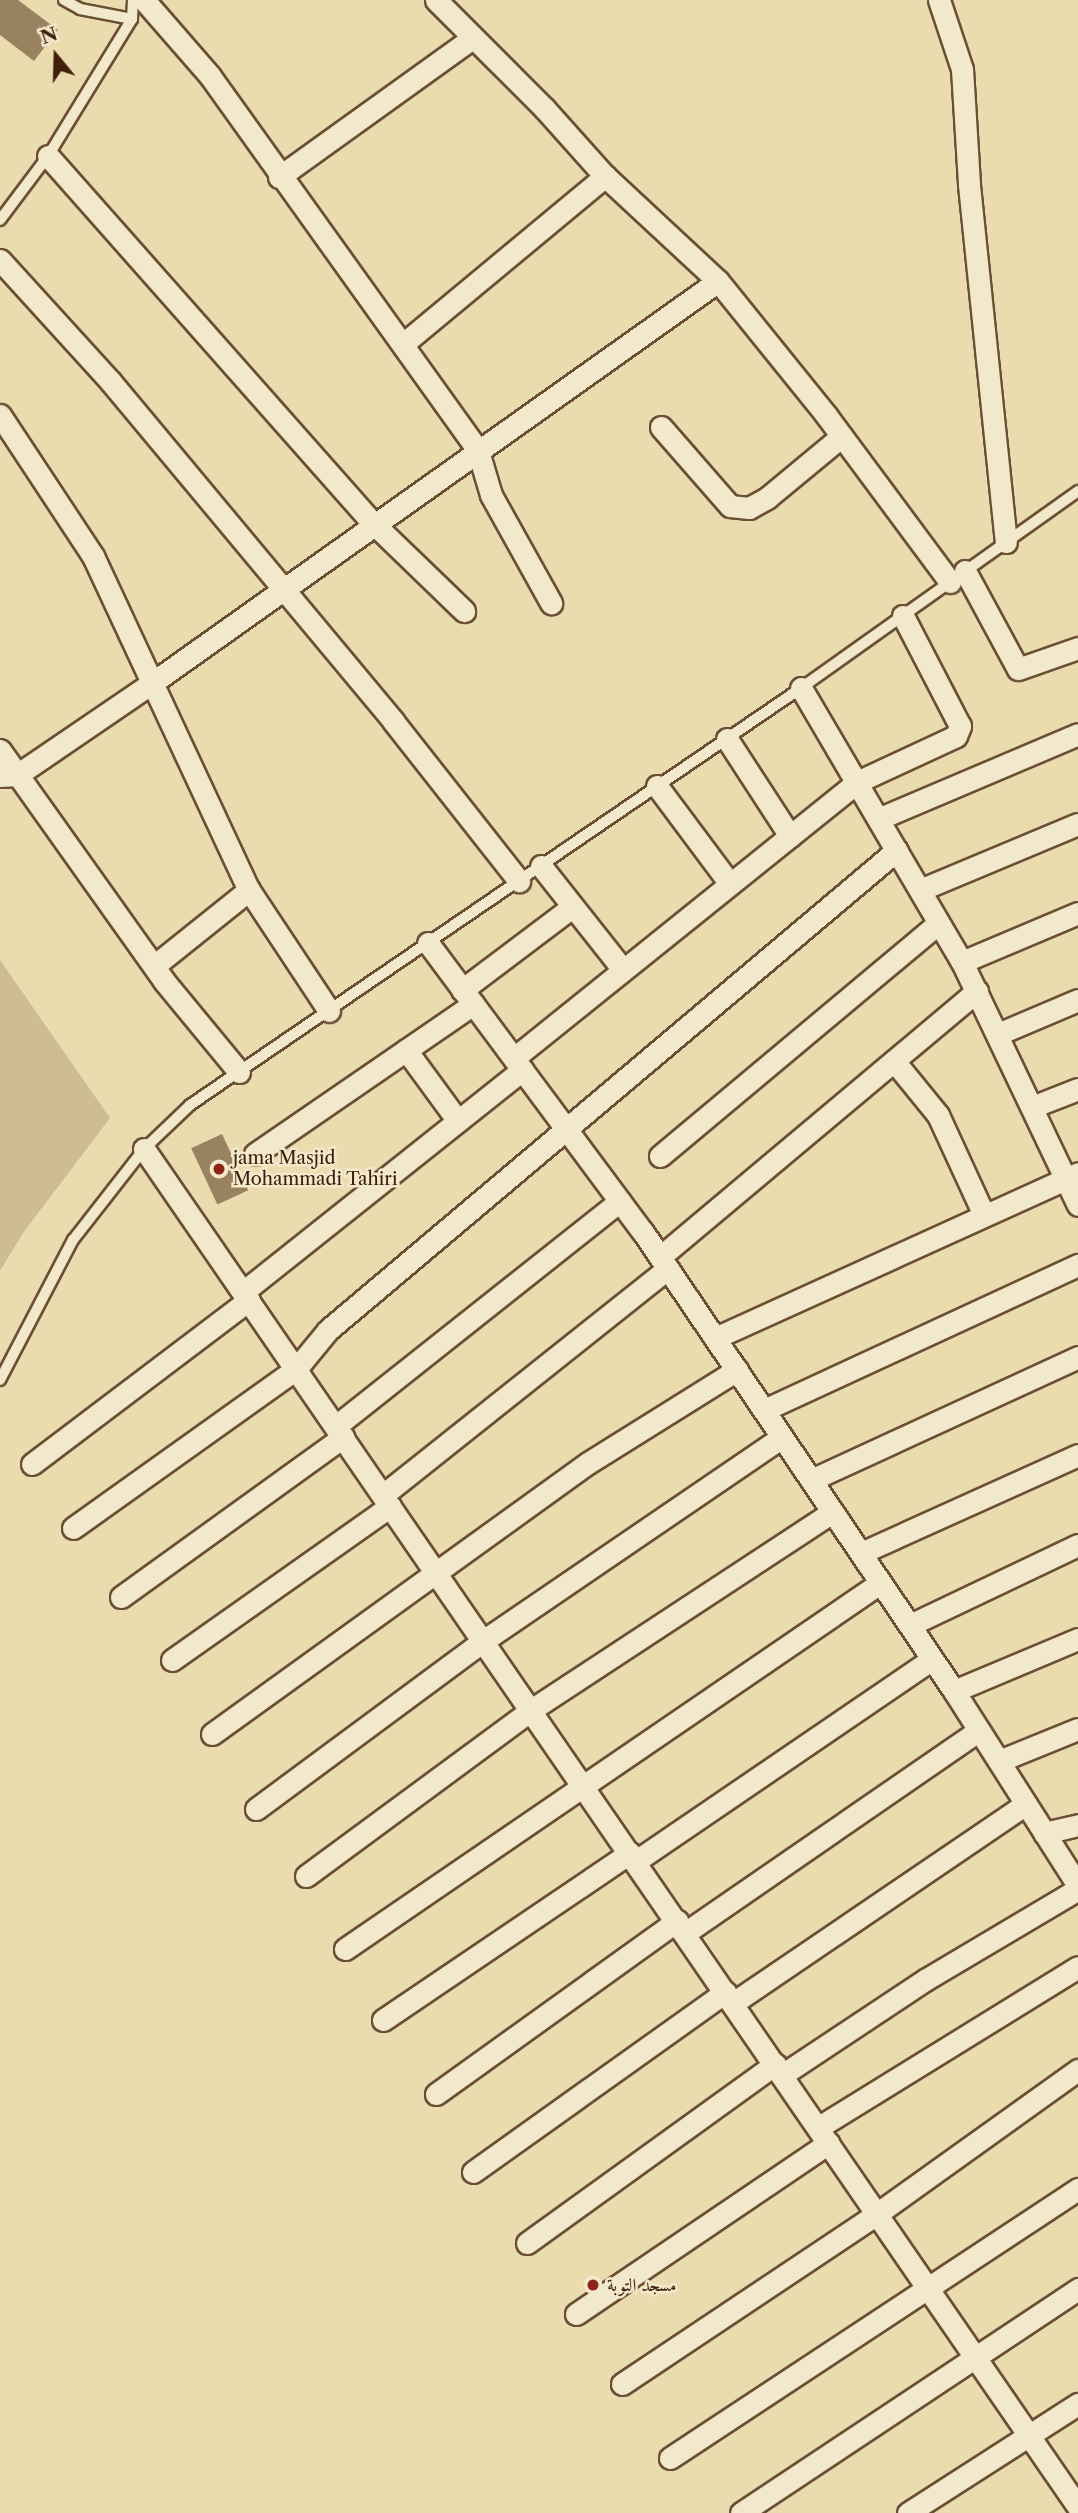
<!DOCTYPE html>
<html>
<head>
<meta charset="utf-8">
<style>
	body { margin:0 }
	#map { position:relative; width:1078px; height:2513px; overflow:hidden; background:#ebdcb0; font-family:"Libre Caslon Text",Amiri,serif }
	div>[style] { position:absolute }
	.green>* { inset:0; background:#cebc94 }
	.building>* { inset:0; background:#998260; transform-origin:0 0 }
	.roads { filter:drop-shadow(2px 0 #6b4f34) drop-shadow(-2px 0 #6b4f34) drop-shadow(0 2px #6b4f34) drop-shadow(0 -2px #6b4f34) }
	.service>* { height:10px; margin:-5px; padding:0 5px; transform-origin:5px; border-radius:5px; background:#f2e8cc }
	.minor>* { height:21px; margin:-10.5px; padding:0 10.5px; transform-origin:10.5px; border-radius:10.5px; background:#f2e8cc }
	.dots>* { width:19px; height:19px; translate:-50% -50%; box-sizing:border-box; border:4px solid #f2e8cc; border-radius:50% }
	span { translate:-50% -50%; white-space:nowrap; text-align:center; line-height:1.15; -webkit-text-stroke:5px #f2e8cc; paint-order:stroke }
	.poi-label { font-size:18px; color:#40200a }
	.left { translate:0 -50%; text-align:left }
	.north { position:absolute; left:21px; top:21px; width:70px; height:70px; -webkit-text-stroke:5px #f2e8cc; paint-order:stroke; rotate:341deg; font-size:19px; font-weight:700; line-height:28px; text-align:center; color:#40200a }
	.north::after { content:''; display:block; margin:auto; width:24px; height:32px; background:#40200a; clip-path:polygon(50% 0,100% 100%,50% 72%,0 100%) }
</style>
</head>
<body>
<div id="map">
	<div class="green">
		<i style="clip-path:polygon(0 960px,110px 1118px,23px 1233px,0 1271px)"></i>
	</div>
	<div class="building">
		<i style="clip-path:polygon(0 0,18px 0,58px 30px,34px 61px,0 35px)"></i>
		<i style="left:222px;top:1134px;width:62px;height:34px;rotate:65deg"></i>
	</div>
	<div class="roads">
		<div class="service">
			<i style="left:64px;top:0;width:18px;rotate:29deg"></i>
			<i style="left:80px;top:9px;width:53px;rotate:10.9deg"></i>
			<i style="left:0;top:220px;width:80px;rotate:-53.1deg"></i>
			<i style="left:48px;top:156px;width:161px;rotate:-58.5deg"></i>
			<i style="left:132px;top:19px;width:19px;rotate:-87deg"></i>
			<i style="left:0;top:1380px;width:158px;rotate:-62.5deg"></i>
			<i style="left:73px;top:1240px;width:115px;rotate:-52deg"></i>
			<i style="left:144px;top:1149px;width:64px;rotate:-43.7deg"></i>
			<i style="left:190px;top:1105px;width:740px;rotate:-34.31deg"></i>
			<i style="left:801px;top:688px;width:340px;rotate:-35.4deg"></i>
		</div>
		<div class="minor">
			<i style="left:144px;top:0;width:101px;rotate:49deg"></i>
			<i style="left:210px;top:76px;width:461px;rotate:54.4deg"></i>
			<i style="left:478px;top:451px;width:46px;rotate:73.5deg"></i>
			<i style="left:491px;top:495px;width:124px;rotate:60.9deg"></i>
			<i style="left:436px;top:0;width:154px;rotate:45deg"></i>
			<i style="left:545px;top:109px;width:90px;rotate:48.2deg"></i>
			<i style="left:605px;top:176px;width:154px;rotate:42.9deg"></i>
			<i style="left:718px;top:281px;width:172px;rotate:51.1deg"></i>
			<i style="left:826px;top:415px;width:208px;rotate:53.4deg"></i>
			<i style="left:939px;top:0;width:73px;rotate:71.6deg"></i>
			<i style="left:962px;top:69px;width:116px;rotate:86.5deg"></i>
			<i style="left:969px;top:185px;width:359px;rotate:84.1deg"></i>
			<i style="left:48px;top:156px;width:493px;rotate:48.5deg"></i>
			<i style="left:375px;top:525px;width:124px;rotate:44deg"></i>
			<i style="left:279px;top:177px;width:236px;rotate:-35.7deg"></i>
			<i style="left:0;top:260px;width:165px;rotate:47.7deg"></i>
			<i style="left:111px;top:382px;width:441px;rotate:50.2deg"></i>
			<i style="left:393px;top:721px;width:204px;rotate:51.8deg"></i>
			<i style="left:403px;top:344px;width:263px;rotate:-39.7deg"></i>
			<i style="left:0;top:415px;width:169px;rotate:56.6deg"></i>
			<i style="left:93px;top:556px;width:369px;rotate:65deg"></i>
			<i style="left:249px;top:890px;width:145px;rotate:56.5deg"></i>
			<i style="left:661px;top:427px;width:105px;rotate:48.9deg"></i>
			<i style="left:730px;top:506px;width:19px;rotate:6deg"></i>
			<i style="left:749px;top:508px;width:21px;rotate:-29deg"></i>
			<i style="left:767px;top:498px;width:97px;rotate:-39.6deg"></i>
			<i style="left:965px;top:571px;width:111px;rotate:61.6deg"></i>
			<i style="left:1018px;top:669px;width:64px;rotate:-19.3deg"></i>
			<i style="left:801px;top:688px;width:318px;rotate:59.6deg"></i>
			<i style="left:962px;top:962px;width:269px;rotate:64.5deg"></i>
			<i style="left:727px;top:739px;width:116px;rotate:57deg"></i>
			<i style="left:0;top:750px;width:283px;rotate:54.6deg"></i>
			<i style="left:164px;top:981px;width:118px;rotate:50.5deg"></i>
			<i style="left:0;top:776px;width:17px;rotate:-3deg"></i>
			<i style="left:17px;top:775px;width:163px;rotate:-34.3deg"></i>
			<i style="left:152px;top:683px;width:694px;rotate:-35.38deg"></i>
			<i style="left:657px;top:786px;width:122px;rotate:53.3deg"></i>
			<i style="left:878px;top:819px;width:217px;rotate:-23deg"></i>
			<i style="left:541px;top:866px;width:132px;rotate:51.7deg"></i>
			<i style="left:920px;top:890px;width:171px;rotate:-22.7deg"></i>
			<i style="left:428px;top:943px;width:360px;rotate:53.4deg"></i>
			<i style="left:643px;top:1232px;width:554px;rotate:55.88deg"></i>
			<i style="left:954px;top:1691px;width:231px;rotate:57.5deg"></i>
			<i style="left:962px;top:962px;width:126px;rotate:-22.9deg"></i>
			<i style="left:154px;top:966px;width:122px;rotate:-38.7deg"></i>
			<i style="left:462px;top:990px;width:138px;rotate:-37deg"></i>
			<i style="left:998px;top:1034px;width:87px;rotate:-23deg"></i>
			<i style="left:406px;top:1050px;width:88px;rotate:53.8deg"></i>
			<i style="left:514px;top:1058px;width:440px;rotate:-38.8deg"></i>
			<i style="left:857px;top:782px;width:109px;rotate:-24.9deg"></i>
			<i style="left:956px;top:736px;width:11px;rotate:-68deg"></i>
			<i style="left:960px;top:726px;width:124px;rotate:-117.4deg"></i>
			<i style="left:894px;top:1061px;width:70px;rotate:50.8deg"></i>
			<i style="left:938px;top:1115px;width:110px;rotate:65.3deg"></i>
			<i style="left:1032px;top:1107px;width:49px;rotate:-21.4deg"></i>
			<i style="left:144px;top:1149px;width:1648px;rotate:55.48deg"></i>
			<i style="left:255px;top:1154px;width:265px;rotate:-34.5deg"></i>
			<i style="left:660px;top:1156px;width:363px;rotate:-39.9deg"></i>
			<i style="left:660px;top:1257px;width:414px;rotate:-40deg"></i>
			<i style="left:243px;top:1292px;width:357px;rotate:-38.5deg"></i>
			<i style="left:715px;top:1338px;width:399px;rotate:-24.4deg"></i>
			<i style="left:764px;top:1410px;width:346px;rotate:-24.8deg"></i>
			<i style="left:336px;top:1426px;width:362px;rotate:-38.4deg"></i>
			<i style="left:32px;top:1464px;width:272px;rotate:-37.1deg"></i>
			<i style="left:811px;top:1480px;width:294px;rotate:-24.7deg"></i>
			<i style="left:383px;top:1495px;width:364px;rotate:-38.5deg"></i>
			<i style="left:73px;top:1528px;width:274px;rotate:-35.5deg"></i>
			<i style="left:296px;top:1369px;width:50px;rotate:-50.6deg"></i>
			<i style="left:328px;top:1330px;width:744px;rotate:-40.15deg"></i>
			<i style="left:861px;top:1553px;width:238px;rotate:-24.3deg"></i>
			<i style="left:121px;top:1597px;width:274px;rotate:-35.8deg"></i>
			<i style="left:910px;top:1625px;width:186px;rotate:-25.5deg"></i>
			<i style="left:172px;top:1660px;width:267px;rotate:-35.2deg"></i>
			<i style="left:954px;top:1691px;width:134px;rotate:-22.8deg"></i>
			<i style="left:212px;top:1734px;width:463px;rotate:-35.8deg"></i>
			<i style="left:588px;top:1463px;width:176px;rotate:-32deg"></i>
			<i style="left:999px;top:1761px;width:85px;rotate:-22.1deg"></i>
			<i style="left:256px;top:1809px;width:282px;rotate:-36.5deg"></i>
			<i style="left:483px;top:1641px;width:362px;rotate:-34.3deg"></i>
			<i style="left:1044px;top:1833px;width:35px;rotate:-13deg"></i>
			<i style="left:636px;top:1861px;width:358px;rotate:-34.3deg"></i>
			<i style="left:306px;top:1876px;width:280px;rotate:-36.4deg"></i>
			<i style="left:531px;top:1710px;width:361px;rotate:-33.3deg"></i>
			<i style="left:685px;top:1933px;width:357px;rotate:-34.6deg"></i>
			<i style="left:345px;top:1949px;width:648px;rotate:-34.38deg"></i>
			<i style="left:733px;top:2003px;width:354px;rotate:-34.2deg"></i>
			<i style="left:383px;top:2020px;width:298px;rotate:-34.1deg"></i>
			<i style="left:782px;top:2075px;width:172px;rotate:-33.6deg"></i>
			<i style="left:925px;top:1980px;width:178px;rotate:-30.7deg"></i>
			<i style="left:436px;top:2094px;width:297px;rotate:-35.7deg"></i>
			<i style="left:819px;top:2127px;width:304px;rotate:-31.7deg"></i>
			<i style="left:473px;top:2172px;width:310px;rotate:-35.5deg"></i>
			<i style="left:527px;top:2243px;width:306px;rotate:-35.8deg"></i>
			<i style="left:576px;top:2314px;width:305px;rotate:-34.1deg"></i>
			<i style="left:622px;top:2384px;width:308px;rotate:-33.7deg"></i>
			<i style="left:878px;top:2213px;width:246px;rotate:-35.6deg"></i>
			<i style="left:670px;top:2458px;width:489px;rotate:-33.4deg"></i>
			<i style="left:741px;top:2513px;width:405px;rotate:-33.6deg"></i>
			<i style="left:908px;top:2513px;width:202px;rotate:-32.7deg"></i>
		</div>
	</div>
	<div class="dots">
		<i style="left:219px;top:1169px;background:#8f2418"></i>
		<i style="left:593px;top:2285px;background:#8f2418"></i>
	</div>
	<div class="poi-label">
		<span class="left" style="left:233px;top:1169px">jama Masjid<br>Mohammadi Tahiri</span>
		<span class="left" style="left:607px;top:2285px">مسجد التوبة</span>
	</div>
	<div class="north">N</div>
</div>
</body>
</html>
